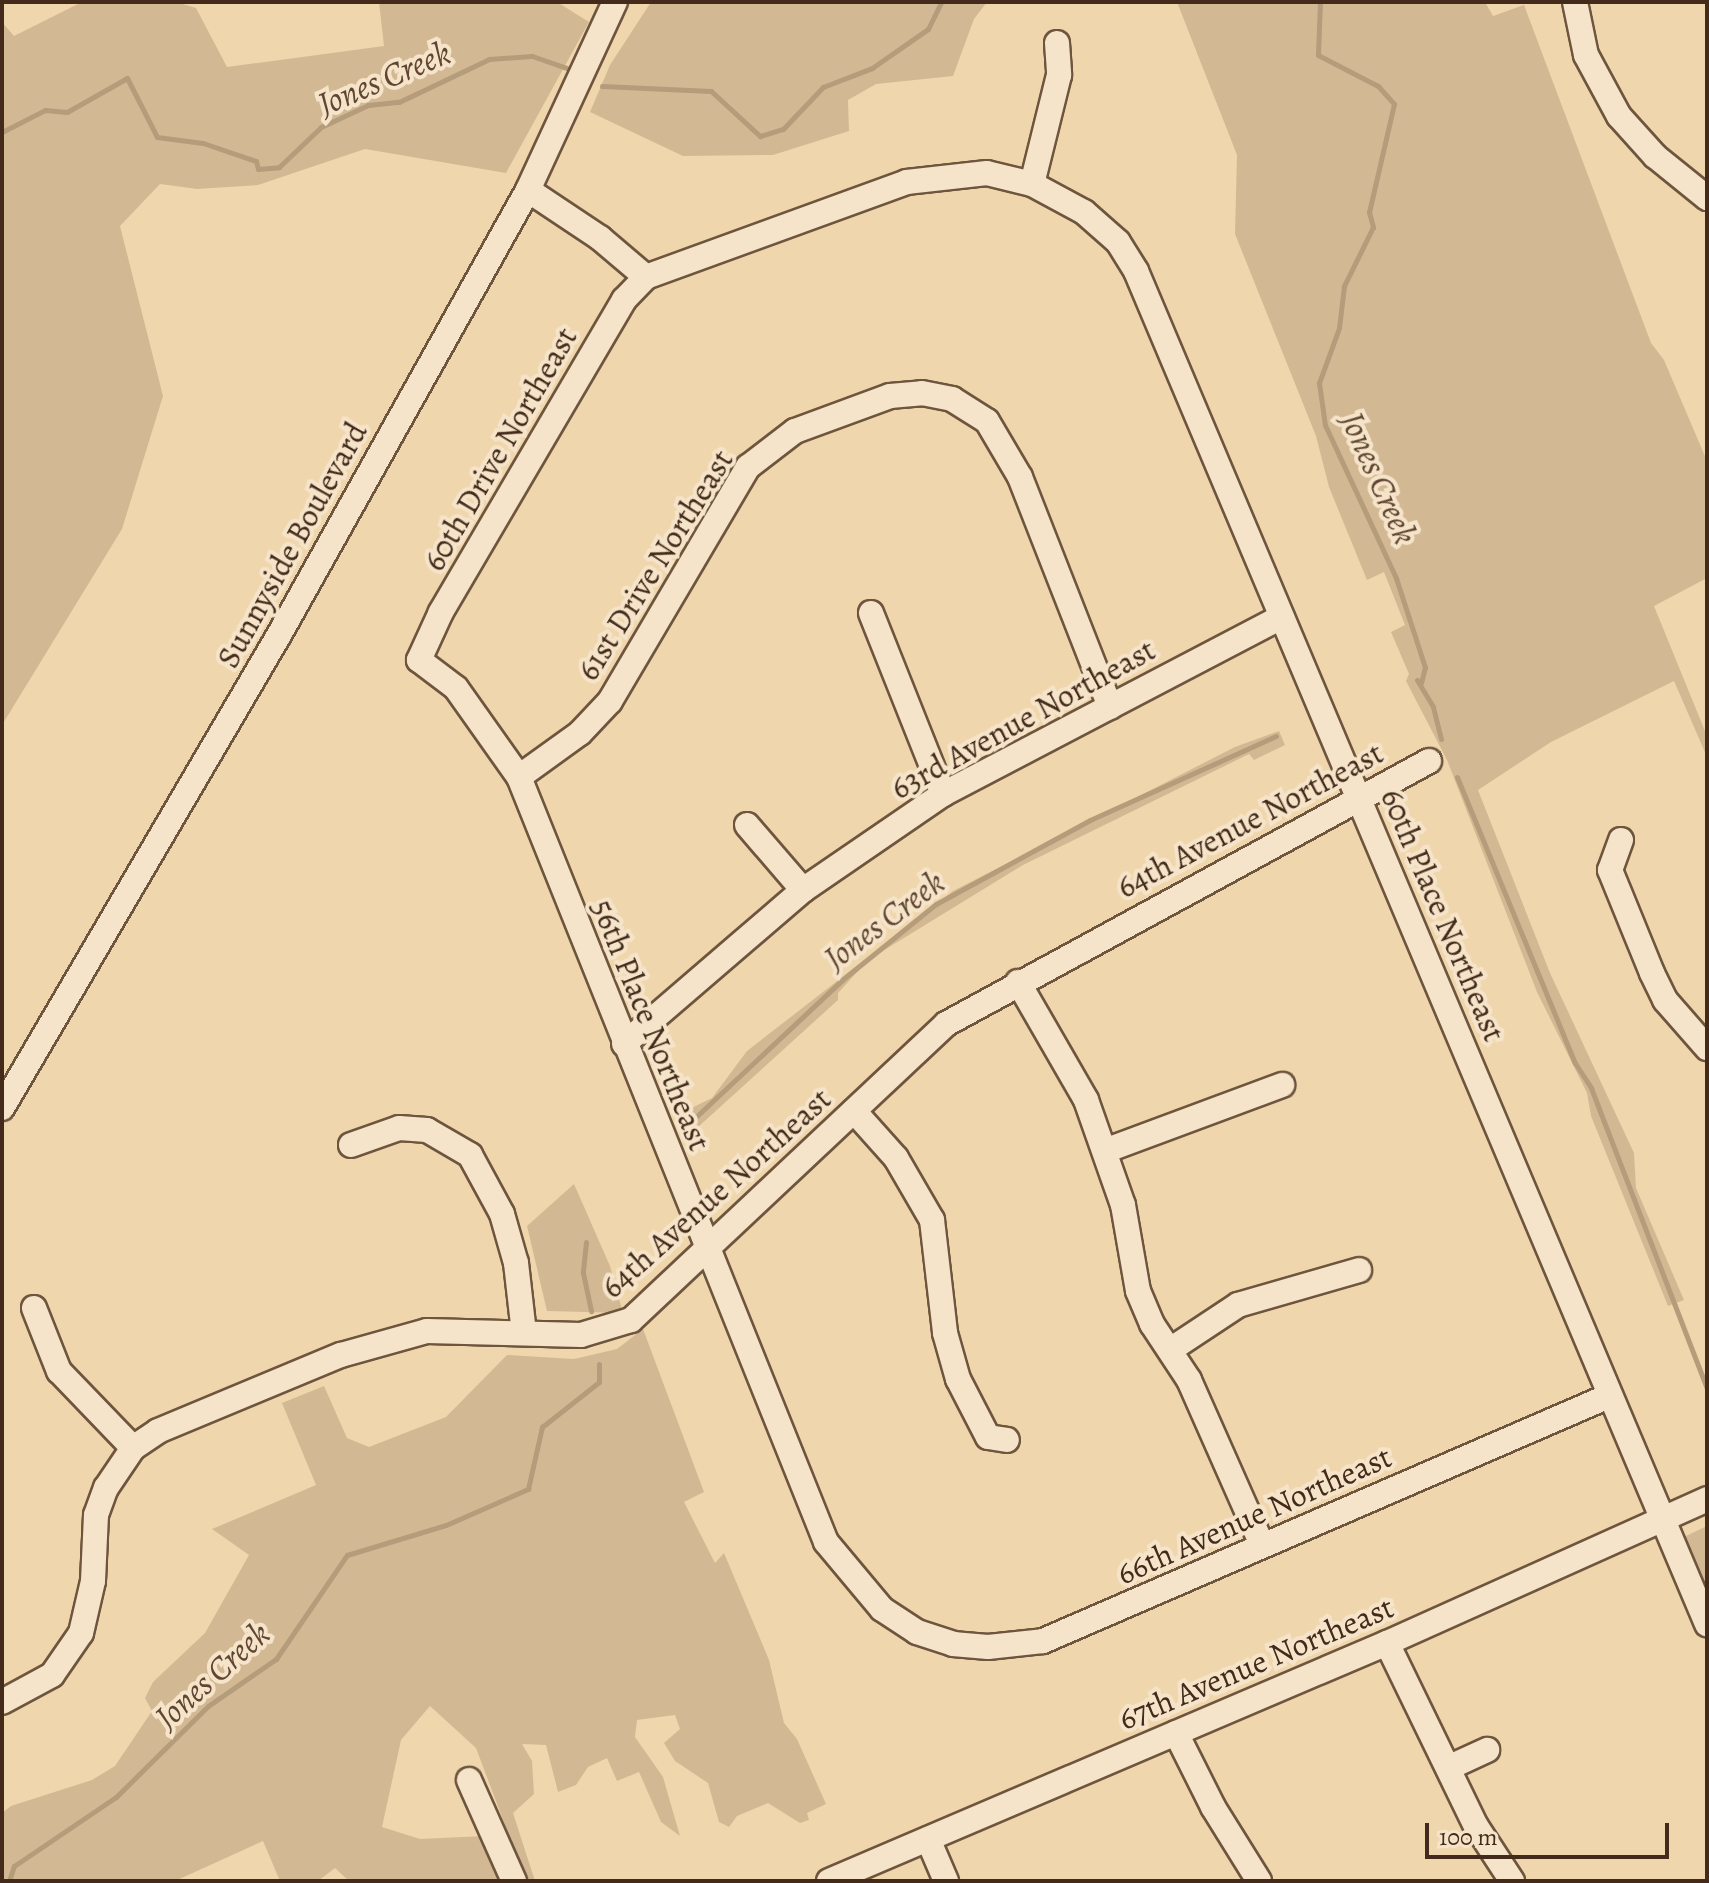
<!DOCTYPE html>
<html>
<head>
<meta charset="utf-8">
<style>
	body { margin:0 }
	#map { position:relative; width:1709px; height:1883px; overflow:hidden; background:#f0d6ac; font-family:Alegreya,serif }
	div>[style] { position:absolute }
	.green>* { inset:0; background:#d3b993 }
	.stream>* { height:5px; margin:-2.5px; padding:0 2.5px; transform-origin:2.5px; border-radius:2.5px; background:#b59c7a }
	.roads { filter:drop-shadow(2px 0 #6e553e) drop-shadow(-2px 0 #6e553e) drop-shadow(0 2px #6e553e) drop-shadow(0 -2px #6e553e) }
	.minor>* { height:24px; margin:-12px; padding:0 12px; transform-origin:12px; border-radius:12px; background:#f5e4c9 }
	span { translate:-50% -50%; white-space:nowrap; text-align:center; line-height:1.15; -webkit-text-stroke:8px #f5e4c9; paint-order:stroke }
	.street-label { font-size:32px; color:#432a1a }
	.water-label { font-size:34px; color:#604632; font-style:italic }
	.frame { position:absolute; inset:0; border:4px solid #432a1a; pointer-events:none }
	.scale { position:absolute; left:1425px; top:1823px; width:244px; height:36px; box-sizing:border-box; border:4px solid #432a1a; border-top:0; padding-left:10px; font-size:24px; line-height:28px; white-space:nowrap; color:#432a1a; -webkit-text-stroke:6px #f5e4c9; paint-order:stroke }
</style>
</head>
<body>
<div id="map">
	<div class="green">
		<i style="clip-path:polygon(82px 2px,176px 2px,196px 8px,227px 67px,384px 46px,379px 2px,557px 2px,589px 22px,506px 173px,365px 149px,258px 185px,197px 189px,160px 184px,120px 226px,163px 396px,122px 529px,2px 725px,2px 22px,14px 36px)"></i>
		<i style="clip-path:polygon(651px 2px,987px 2px,974px 19px,953px 76px,876px 84px,848px 100px,849px 131px,773px 155px,683px 156px,590px 112px,610px 65px)"></i>
		<i style="clip-path:polygon(1177px 2px,1485px 2px,1493px 16px,1524px 5px,1651px 343px,1664px 360px,1707px 461px,1707px 578px,1654px 606px,1707px 736px,1707px 757px,1674px 681px,1551px 742px,1478px 790px,1550px 973px,1634px 1153px,1636px 1188px,1684px 1300px,1668px 1306px,1591px 1116px,1587px 1093px,1537px 992px,1447px 760px,1406px 681px,1409px 674px,1391px 632px,1405px 625px,1384px 572px,1367px 580px,1329px 487px,1316px 436px,1235px 234px,1237px 155px)"></i>
		<i style="clip-path:polygon(1279px 731px,1285px 745px,1254px 760px,1249px 754px,1023px 865px,868px 960px,838px 993px,838px 1000px,687px 1137px,675px 1116px,712px 1098px,747px 1051px,953px 891px,1235px 747px)"></i>
		<i style="clip-path:polygon(574px 1184px,610px 1266px,623px 1313px,547px 1311px,527px 1226px)"></i>
		<i style="clip-path:polygon(643px 1329px,704px 1492px,684px 1502px,715px 1563px,724px 1553px,769px 1660px,784px 1723px,797px 1739px,826px 1804px,807px 1813px,809px 1820px,800px 1823px,768px 1803px,737px 1816px,729px 1827px,719px 1822px,708px 1783px,675px 1761px,664px 1743px,680px 1729px,675px 1715px,637px 1720px,635px 1737px,663px 1777px,680px 1836px,661px 1822px,639px 1772px,617px 1781px,607px 1758px,588px 1767px,576px 1785px,558px 1792px,546px 1745px,522px 1744px,532px 1761px,534px 1794px,513px 1813px,535px 1881px,526px 1881px,476px 1748px,430px 1706px,401px 1740px,382px 1827px,420px 1839px,485px 1836px,505px 1881px,349px 1881px,335px 1868px,318px 1881px,280px 1881px,263px 1841px,175px 1881px,2px 1881px,2px 1813px,11px 1806px,92px 1780px,115px 1766px,152px 1711px,145px 1698px,153px 1682px,205px 1633px,249px 1555px,212px 1529px,316px 1485px,282px 1403px,324px 1386px,347px 1438px,369px 1447px,446px 1417px,507px 1355px,574px 1359px,617px 1349px)"></i>
		<i style="clip-path:polygon(1707px 1526px,1707px 1608px,1667px 1545px)"></i>
	</div>
	<div class="stream">
		<i style="left:1320px;top:2px;width:53px;rotate:92.2deg"></i>
		<i style="left:1318px;top:55px;width:68px;rotate:27.3deg"></i>
		<i style="left:1378px;top:86px;width:24px;rotate:48deg"></i>
		<i style="left:1394px;top:104px;width:111px;rotate:103deg"></i>
		<i style="left:1369px;top:212px;width:16px;rotate:75deg"></i>
		<i style="left:1373px;top:227px;width:66px;rotate:116.2deg"></i>
		<i style="left:1344px;top:286px;width:42px;rotate:96.8deg"></i>
		<i style="left:1339px;top:328px;width:59px;rotate:110deg"></i>
		<i style="left:1319px;top:383px;width:42px;rotate:81.9deg"></i>
		<i style="left:1325px;top:425px;width:169px;rotate:65.1deg"></i>
		<i style="left:1396px;top:578px;width:94px;rotate:72deg"></i>
		<i style="left:1425px;top:667px;width:16px;rotate:104deg"></i>
		<i style="left:602px;top:86px;width:109px;rotate:2.6deg"></i>
		<i style="left:711px;top:91px;width:67px;rotate:42.6deg"></i>
		<i style="left:760px;top:136px;width:24px;rotate:-17deg"></i>
		<i style="left:783px;top:129px;width:58px;rotate:-46.4deg"></i>
		<i style="left:823px;top:87px;width:53px;rotate:-21.2deg"></i>
		<i style="left:872px;top:68px;width:68px;rotate:-34.9deg"></i>
		<i style="left:928px;top:29px;width:30px;rotate:-64deg"></i>
		<i style="left:2px;top:132px;width:48px;rotate:-27.1deg"></i>
		<i style="left:45px;top:110px;width:22px;rotate:5deg"></i>
		<i style="left:67px;top:112px;width:69px;rotate:-29.5deg"></i>
		<i style="left:127px;top:78px;width:66px;rotate:63deg"></i>
		<i style="left:157px;top:137px;width:46px;rotate:7.4deg"></i>
		<i style="left:203px;top:143px;width:56px;rotate:18.8deg"></i>
		<i style="left:256px;top:161px;width:8px;rotate:76deg"></i>
		<i style="left:258px;top:169px;width:21px;rotate:-5deg"></i>
		<i style="left:279px;top:167px;width:58px;rotate:-43.6deg"></i>
		<i style="left:321px;top:127px;width:52px;rotate:-25.1deg"></i>
		<i style="left:368px;top:105px;width:31px;rotate:-6deg"></i>
		<i style="left:399px;top:102px;width:100px;rotate:-25.5deg"></i>
		<i style="left:489px;top:59px;width:43px;rotate:-4deg"></i>
		<i style="left:532px;top:56px;width:37px;rotate:19deg"></i>
		<i style="left:1417px;top:680px;width:31px;rotate:59deg"></i>
		<i style="left:1433px;top:707px;width:33px;rotate:76deg"></i>
		<i style="left:1457px;top:777px;width:309px;rotate:67.6deg"></i>
		<i style="left:1575px;top:1063px;width:30px;rotate:57deg"></i>
		<i style="left:1591px;top:1088px;width:323px;rotate:68.9deg"></i>
		<i style="left:684px;top:1128px;width:216px;rotate:-43.1deg"></i>
		<i style="left:842px;top:980px;width:121px;rotate:-39deg"></i>
		<i style="left:936px;top:904px;width:175px;rotate:-28.6deg"></i>
		<i style="left:1090px;top:820px;width:204px;rotate:-24.3deg"></i>
		<i style="left:586px;top:1242px;width:31px;rotate:96deg"></i>
		<i style="left:583px;top:1273px;width:39px;rotate:78deg"></i>
		<i style="left:9px;top:1881px;width:16px;rotate:-72deg"></i>
		<i style="left:14px;top:1866px;width:123px;rotate:-34.1deg"></i>
		<i style="left:116px;top:1797px;width:129px;rotate:-44.7deg"></i>
		<i style="left:208px;top:1706px;width:83px;rotate:-34.7deg"></i>
		<i style="left:276px;top:1659px;width:126px;rotate:-55.7deg"></i>
		<i style="left:347px;top:1555px;width:103px;rotate:-16.9deg"></i>
		<i style="left:446px;top:1525px;width:90px;rotate:-23.7deg"></i>
		<i style="left:528px;top:1489px;width:64px;rotate:-77.3deg"></i>
		<i style="left:542px;top:1427px;width:73px;rotate:-38.3deg"></i>
		<i style="left:599px;top:1382px;width:18px;rotate:-90deg"></i>
	</div>
	<div class="roads">
		<div class="minor">
			<i style="left:1575px;top:2px;width:54px;rotate:78.3deg"></i>
			<i style="left:1586px;top:55px;width:69px;rotate:61.6deg"></i>
			<i style="left:1619px;top:116px;width:54px;rotate:48deg"></i>
			<i style="left:1655px;top:156px;width:67px;rotate:38.9deg"></i>
			<i style="left:1057px;top:43px;width:32px;rotate:86deg"></i>
			<i style="left:1059px;top:75px;width:112px;rotate:103.9deg"></i>
			<i style="left:1032px;top:184px;width:59px;rotate:28.3deg"></i>
			<i style="left:1084px;top:212px;width:45px;rotate:41.4deg"></i>
			<i style="left:1118px;top:242px;width:34px;rotate:58deg"></i>
			<i style="left:1136px;top:271px;width:1469px;rotate:67.12deg"></i>
			<i style="left:1032px;top:184px;width:46px;rotate:-166.3deg"></i>
			<i style="left:987px;top:173px;width:81px;rotate:173.6deg"></i>
			<i style="left:907px;top:182px;width:278px;rotate:160deg"></i>
			<i style="left:646px;top:277px;width:32px;rotate:134deg"></i>
			<i style="left:624px;top:300px;width:362px;rotate:120.4deg"></i>
			<i style="left:441px;top:612px;width:53px;rotate:114.6deg"></i>
			<i style="left:419px;top:660px;width:46px;rotate:37.1deg"></i>
			<i style="left:456px;top:688px;width:109px;rotate:54.7deg"></i>
			<i style="left:519px;top:777px;width:824px;rotate:68.13deg"></i>
			<i style="left:826px;top:1542px;width:87px;rotate:50.1deg"></i>
			<i style="left:882px;top:1609px;width:42px;rotate:33.3deg"></i>
			<i style="left:917px;top:1632px;width:38px;rotate:18deg"></i>
			<i style="left:953px;top:1644px;width:35px;rotate:5deg"></i>
			<i style="left:988px;top:1647px;width:55px;rotate:-6.2deg"></i>
			<i style="left:1043px;top:1641px;width:617px;rotate:-23.41deg"></i>
			<i style="left:528px;top:190px;width:87px;rotate:33.7deg"></i>
			<i style="left:600px;top:238px;width:60px;rotate:40.3deg"></i>
			<i style="left:871px;top:613px;width:195px;rotate:68.3deg"></i>
			<i style="left:519px;top:777px;width:75px;rotate:-35.8deg"></i>
			<i style="left:580px;top:733px;width:44px;rotate:-46.8deg"></i>
			<i style="left:610px;top:701px;width:272px;rotate:-59.5deg"></i>
			<i style="left:748px;top:467px;width:59px;rotate:-37.5deg"></i>
			<i style="left:795px;top:431px;width:101px;rotate:-20.2deg"></i>
			<i style="left:890px;top:396px;width:32px;rotate:-5deg"></i>
			<i style="left:922px;top:393px;width:31px;rotate:11deg"></i>
			<i style="left:952px;top:399px;width:41px;rotate:32.2deg"></i>
			<i style="left:987px;top:421px;width:65px;rotate:59.5deg"></i>
			<i style="left:1020px;top:477px;width:247px;rotate:68.6deg"></i>
			<i style="left:747px;top:825px;width:86px;rotate:49.3deg"></i>
			<i style="left:1621px;top:840px;width:32px;rotate:110deg"></i>
			<i style="left:1610px;top:870px;width:111px;rotate:67.8deg"></i>
			<i style="left:1652px;top:973px;width:30px;rotate:64deg"></i>
			<i style="left:1665px;top:1000px;width:64px;rotate:48.8deg"></i>
			<i style="left:1018px;top:982px;width:136px;rotate:60deg"></i>
			<i style="left:1086px;top:1100px;width:111px;rotate:70.6deg"></i>
			<i style="left:1123px;top:1205px;width:87px;rotate:80.1deg"></i>
			<i style="left:1138px;top:1291px;width:36px;rotate:67deg"></i>
			<i style="left:1152px;top:1324px;width:67px;rotate:56.5deg"></i>
			<i style="left:1189px;top:1380px;width:180px;rotate:66.1deg"></i>
			<i style="left:624px;top:1044px;width:236px;rotate:-40.7deg"></i>
			<i style="left:803px;top:890px;width:170px;rotate:-34.4deg"></i>
			<i style="left:943px;top:794px;width:382px;rotate:-27.6deg"></i>
			<i style="left:2px;top:1108px;width:548px;rotate:-59.65deg"></i>
			<i style="left:279px;top:635px;width:510px;rotate:-60.77deg"></i>
			<i style="left:528px;top:190px;width:207px;rotate:-65.2deg"></i>
			<i style="left:854px;top:1111px;width:63px;rotate:48.2deg"></i>
			<i style="left:896px;top:1158px;width:72px;rotate:59.9deg"></i>
			<i style="left:932px;top:1220px;width:114px;rotate:83.4deg"></i>
			<i style="left:945px;top:1333px;width:48px;rotate:74.2deg"></i>
			<i style="left:958px;top:1379px;width:65px;rotate:62.7deg"></i>
			<i style="left:988px;top:1437px;width:19px;rotate:9deg"></i>
			<i style="left:351px;top:1145px;width:51px;rotate:-19.5deg"></i>
			<i style="left:399px;top:1128px;width:28px;rotate:4deg"></i>
			<i style="left:427px;top:1130px;width:50px;rotate:30.2deg"></i>
			<i style="left:470px;top:1155px;width:67px;rotate:61.5deg"></i>
			<i style="left:502px;top:1214px;width:51px;rotate:74.1deg"></i>
			<i style="left:516px;top:1263px;width:70px;rotate:83.5deg"></i>
			<i style="left:1107px;top:1150px;width:187px;rotate:-20.4deg"></i>
			<i style="left:34px;top:1308px;width:68px;rotate:68.4deg"></i>
			<i style="left:59px;top:1371px;width:107px;rotate:46.1deg"></i>
			<i style="left:1170px;top:1350px;width:82px;rotate:-33.5deg"></i>
			<i style="left:1238px;top:1305px;width:126px;rotate:-16.1deg"></i>
			<i style="left:1387px;top:1643px;width:203px;rotate:64.1deg"></i>
			<i style="left:1476px;top:1826px;width:66px;rotate:56.8deg"></i>
			<i style="left:2px;top:1702px;width:57px;rotate:-28.4deg"></i>
			<i style="left:52px;top:1675px;width:51px;rotate:-55.4deg"></i>
			<i style="left:81px;top:1633px;width:53px;rotate:-77deg"></i>
			<i style="left:93px;top:1581px;width:66px;rotate:-87.4deg"></i>
			<i style="left:96px;top:1515px;width:29px;rotate:-70deg"></i>
			<i style="left:106px;top:1488px;width:48px;rotate:-56deg"></i>
			<i style="left:133px;top:1448px;width:30px;rotate:-34deg"></i>
			<i style="left:158px;top:1431px;width:198px;rotate:-22.6deg"></i>
			<i style="left:341px;top:1355px;width:89px;rotate:-15.6deg"></i>
			<i style="left:427px;top:1331px;width:154px;rotate:1.5deg"></i>
			<i style="left:581px;top:1335px;width:52px;rotate:-16.7deg"></i>
			<i style="left:631px;top:1320px;width:432px;rotate:-43.2deg"></i>
			<i style="left:946px;top:1024px;width:550px;rotate:-28.57deg"></i>
			<i style="left:1176px;top:1733px;width:83px;rotate:63.4deg"></i>
			<i style="left:1213px;top:1807px;width:87px;rotate:58.1deg"></i>
			<i style="left:1450px;top:1767px;width:41px;rotate:-24.7deg"></i>
			<i style="left:469px;top:1780px;width:111px;rotate:66deg"></i>
			<i style="left:928px;top:1839px;width:46px;rotate:66.8deg"></i>
			<i style="left:829px;top:1881px;width:607px;rotate:-23.1deg"></i>
			<i style="left:1387px;top:1643px;width:351px;rotate:-24.2deg"></i>
		</div>
	</div>
	<div class="street-label">
		<span style="left:500px;top:449px;rotate:-60deg">60th Drive Northeast</span>
		<span style="left:292px;top:545px;rotate:-61deg">Sunnyside Boulevard</span>
		<span style="left:655px;top:565px;rotate:-58deg">61st Drive Northeast</span>
		<span style="left:1023px;top:719px;rotate:-29deg">63rd Avenue Northeast</span>
		<span style="left:1250px;top:820px;rotate:-28deg">64th Avenue Northeast</span>
		<span style="left:1443px;top:915px;rotate:67deg">60th Place Northeast</span>
		<span style="left:651px;top:1025px;rotate:68deg">56th Place Northeast</span>
		<span style="left:716px;top:1193px;rotate:-42deg">64th Avenue Northeast</span>
		<span style="left:1254px;top:1515px;rotate:-24deg">66th Avenue Northeast</span>
		<span style="left:1256px;top:1663px;rotate:-23deg">67th Avenue Northeast</span>
	</div>
	<div class="water-label">
		<span style="left:384px;top:78px;rotate:-23deg">Jones Creek</span>
		<span style="left:1379px;top:478px;rotate:66deg">Jones Creek</span>
		<span style="left:884px;top:920px;rotate:-37deg">Jones Creek</span>
		<span style="left:212px;top:1675px;rotate:-42deg">Jones Creek</span>
	</div>
	<div class="frame"></div>
	<div class="scale">100 m</div>
</div>
</body>
</html>
